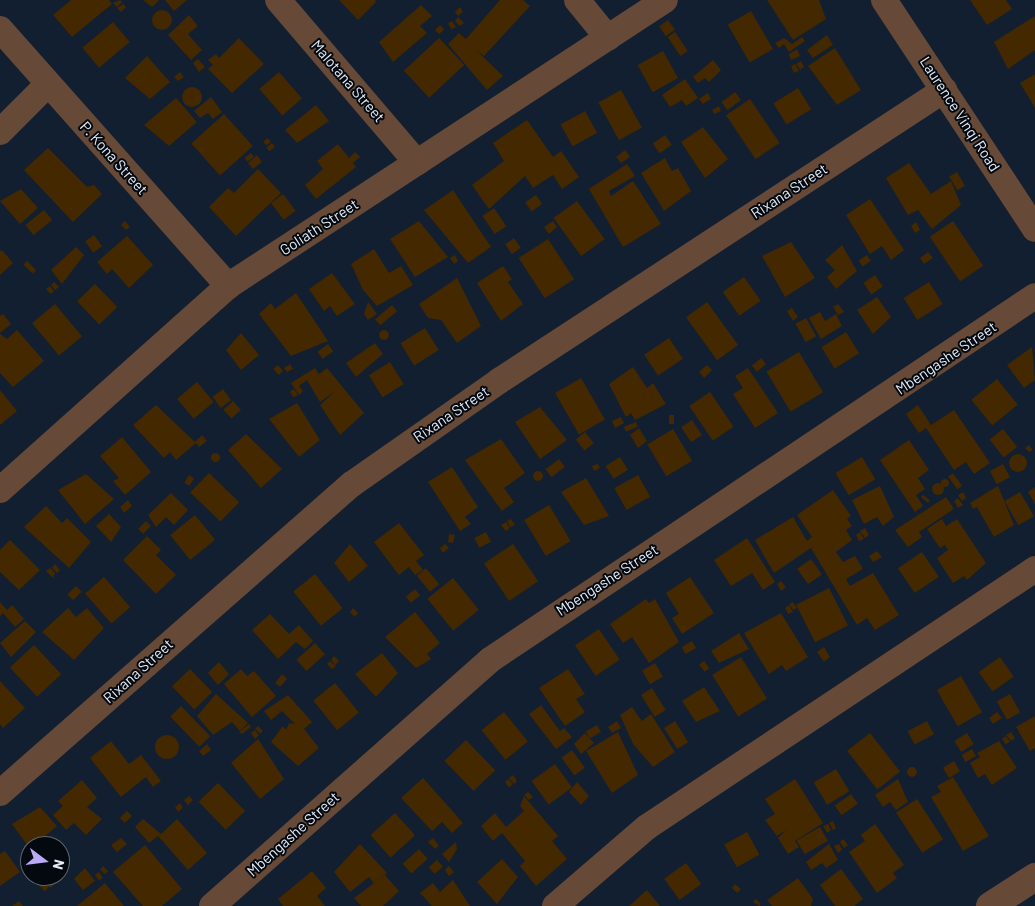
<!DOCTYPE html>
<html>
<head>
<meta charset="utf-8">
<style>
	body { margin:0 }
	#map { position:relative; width:1035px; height:906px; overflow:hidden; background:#121f30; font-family:Barlow,sans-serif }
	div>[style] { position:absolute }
	.building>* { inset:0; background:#432800; transform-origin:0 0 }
	.round { border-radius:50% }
	.minor>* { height:26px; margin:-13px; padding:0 13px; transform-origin:13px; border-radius:13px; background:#664936 }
	.tertiary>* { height:28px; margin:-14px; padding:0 14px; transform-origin:14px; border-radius:14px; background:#664936 }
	span { translate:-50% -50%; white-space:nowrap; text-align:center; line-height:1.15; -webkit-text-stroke:4px #040910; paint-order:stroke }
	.street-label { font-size:15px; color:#e6eefa }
	.north { position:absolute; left:20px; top:836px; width:50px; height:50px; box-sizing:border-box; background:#040910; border:1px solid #5e656e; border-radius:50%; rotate:105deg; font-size:14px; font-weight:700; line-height:20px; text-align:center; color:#e6eefa }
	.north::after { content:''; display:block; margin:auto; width:18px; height:22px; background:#bbaaf6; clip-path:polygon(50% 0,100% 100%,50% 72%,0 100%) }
</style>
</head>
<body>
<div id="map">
	<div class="building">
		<i style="clip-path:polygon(71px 0,109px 0,112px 4px,72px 37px,53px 15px)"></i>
		<i style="clip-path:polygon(120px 0,122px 2px,117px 7px,113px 3px)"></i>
		<i style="clip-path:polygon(143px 0,159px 0,152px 7px)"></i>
		<i style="clip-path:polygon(165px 0,187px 0,174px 11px)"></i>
		<i style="clip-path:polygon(339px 0,375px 0,376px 2px,358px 20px)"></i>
		<i style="clip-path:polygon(500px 0,523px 0,530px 6px,484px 56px,476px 50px,503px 76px,487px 90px,448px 44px,459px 33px,475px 47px,466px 39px)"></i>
		<i style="clip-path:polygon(767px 0,819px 0,826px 19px,793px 40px)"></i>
		<i style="clip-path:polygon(970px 0,1006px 0,1012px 9px,987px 25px)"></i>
		<i style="clip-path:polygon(123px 4px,126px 7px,121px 12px,117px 8px)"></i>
		<i style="clip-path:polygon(421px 5px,432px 16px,420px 26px,427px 33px,393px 62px,379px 42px)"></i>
		<i style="clip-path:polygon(460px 7px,463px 12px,458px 16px,455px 12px)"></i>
		<i class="round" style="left:152px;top:10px;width:20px;height:20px"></i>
		<i style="left:751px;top:11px;width:44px;height:27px;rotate:60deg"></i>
		<i style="clip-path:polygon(189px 15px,198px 26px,188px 34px,202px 50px,191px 60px,168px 35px)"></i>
		<i style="clip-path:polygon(1035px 16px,1035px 50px,1008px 69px,994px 42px)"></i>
		<i style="clip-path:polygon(458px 17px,464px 23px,460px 26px,455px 21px)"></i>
		<i style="left:668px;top:20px;width:12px;height:11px;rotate:55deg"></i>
		<i style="left:452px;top:21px;width:7px;height:5px;rotate:56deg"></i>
		<i style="left:113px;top:22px;width:26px;height:40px;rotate:50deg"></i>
		<i style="left:440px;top:25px;width:6px;height:7px;rotate:45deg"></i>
		<i style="left:675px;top:32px;width:23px;height:9px;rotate:56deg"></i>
		<i style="clip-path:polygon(827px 35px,833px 45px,813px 58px,807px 50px)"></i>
		<i style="clip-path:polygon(802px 37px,805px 41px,789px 52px,784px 44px,779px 48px,775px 43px,784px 38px,792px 44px)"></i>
		<i style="clip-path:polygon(239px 38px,264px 64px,232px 93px,208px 69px,213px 65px,208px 60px,216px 54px,219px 58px)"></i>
		<i style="left:439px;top:38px;width:37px;height:48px;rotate:47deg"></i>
		<i style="clip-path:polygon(835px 48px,861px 90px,837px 105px,808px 66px)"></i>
		<i style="clip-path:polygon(797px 49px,800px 56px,791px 60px,789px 54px)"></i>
		<i style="left:663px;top:51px;width:31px;height:29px;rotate:61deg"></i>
		<i style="clip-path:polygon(147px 56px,170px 82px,150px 99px,125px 78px)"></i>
		<i style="clip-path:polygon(198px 59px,205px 67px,199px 72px,193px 63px)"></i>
		<i style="clip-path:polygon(713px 60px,721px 70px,709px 82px,705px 78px,698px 83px,693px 77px)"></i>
		<i style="clip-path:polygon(801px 61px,804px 67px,800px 70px,796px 64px)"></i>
		<i style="clip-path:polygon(795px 64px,799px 71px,794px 73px,791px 66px)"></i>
		<i style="clip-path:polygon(180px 72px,184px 77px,178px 81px,174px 77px)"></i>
		<i style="left:279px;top:72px;width:35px;height:26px;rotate:49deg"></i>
		<i style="clip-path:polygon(1035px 74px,1035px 108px,1020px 83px)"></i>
		<i style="clip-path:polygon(685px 79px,698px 98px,686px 106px,682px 100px,670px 107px,662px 95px)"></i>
		<i class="round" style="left:182px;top:87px;width:20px;height:20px"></i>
		<i style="left:798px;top:88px;width:25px;height:29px;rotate:58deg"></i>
		<i style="left:621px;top:90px;width:43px;height:26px;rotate:61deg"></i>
		<i style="left:735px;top:92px;width:10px;height:17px;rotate:53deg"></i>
		<i style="clip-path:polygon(708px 93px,711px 99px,703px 104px,699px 99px)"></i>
		<i style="clip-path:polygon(211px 97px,222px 112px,213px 119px,208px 113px,200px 118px,194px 111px)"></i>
		<i style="clip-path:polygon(176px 98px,197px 122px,169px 146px,144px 125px)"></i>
		<i style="left:750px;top:99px;width:53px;height:29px;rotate:56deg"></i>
		<i style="clip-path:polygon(316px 105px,329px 121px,297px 143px,285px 130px)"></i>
		<i style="clip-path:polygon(719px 106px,721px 111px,714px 114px,712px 110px)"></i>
		<i style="left:585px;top:111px;width:25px;height:28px;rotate:61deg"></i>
		<i style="left:224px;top:114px;width:43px;height:44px;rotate:48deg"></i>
		<i style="clip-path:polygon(527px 120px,553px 157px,561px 151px,579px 177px,562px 189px,553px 175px,533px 188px,525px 176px,489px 209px,472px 185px,504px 161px,493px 143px)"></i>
		<i style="clip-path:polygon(703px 127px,728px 159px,705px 178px,681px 142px)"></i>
		<i style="left:665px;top:135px;width:12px;height:15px;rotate:55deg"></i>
		<i style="left:268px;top:138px;width:5px;height:6px;rotate:53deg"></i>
		<i style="left:272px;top:143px;width:5px;height:7px;rotate:53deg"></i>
		<i style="clip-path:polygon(338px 144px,349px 158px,355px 152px,360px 157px,353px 163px,356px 167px,316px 199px,305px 185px,323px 169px,317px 161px)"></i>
		<i style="clip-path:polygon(48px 148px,87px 187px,94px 185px,102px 194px,73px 222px,24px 170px)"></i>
		<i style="clip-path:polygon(625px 150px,630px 157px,621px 163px,616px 157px)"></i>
		<i style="left:251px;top:153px;width:5px;height:8px;rotate:53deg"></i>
		<i style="clip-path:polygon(257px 155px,262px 162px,253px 169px,248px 163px)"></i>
		<i style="clip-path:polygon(665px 158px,672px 171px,678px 168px,691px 191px,664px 211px,641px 173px)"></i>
		<i style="clip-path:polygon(909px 163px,931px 194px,951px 181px,961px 205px,932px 229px,918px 210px,908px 215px,886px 178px)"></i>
		<i style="clip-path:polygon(627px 164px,635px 176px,609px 191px,611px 196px,633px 181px,661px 224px,623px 247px,589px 189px)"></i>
		<i style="clip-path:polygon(258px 169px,281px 193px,236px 236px,209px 207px,228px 188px,234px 193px)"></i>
		<i style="left:957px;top:172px;width:16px;height:9px;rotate:60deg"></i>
		<i style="clip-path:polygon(21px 189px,38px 208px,20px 224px,0 201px)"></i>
		<i style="clip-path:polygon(453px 190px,491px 247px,468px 263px,424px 210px)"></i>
		<i style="left:283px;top:194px;width:21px;height:15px;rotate:53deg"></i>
		<i style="left:536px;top:195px;width:11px;height:13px;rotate:56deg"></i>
		<i style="clip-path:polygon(870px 199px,904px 250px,891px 260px,882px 246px,870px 254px,846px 215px)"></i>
		<i style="left:577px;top:201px;width:47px;height:29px;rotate:54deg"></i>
		<i style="left:494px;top:208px;width:22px;height:14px;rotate:56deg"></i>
		<i style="left:44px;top:210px;width:13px;height:24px;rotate:51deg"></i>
		<i style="clip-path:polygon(125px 221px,130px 227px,126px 230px,121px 225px)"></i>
		<i style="clip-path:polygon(419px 221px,448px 257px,415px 277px,390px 239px)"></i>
		<i style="clip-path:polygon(553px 221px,557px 227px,549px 234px,544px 227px)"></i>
		<i style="left:953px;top:221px;width:54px;height:28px;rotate:56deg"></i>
		<i style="clip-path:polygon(916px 222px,920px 230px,915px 233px,911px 226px)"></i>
		<i style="left:94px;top:235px;width:14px;height:11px;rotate:54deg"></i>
		<i style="clip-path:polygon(127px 236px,153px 265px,129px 288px,112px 269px,107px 274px,97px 262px)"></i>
		<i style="left:514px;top:238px;width:12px;height:11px;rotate:55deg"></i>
		<i style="left:548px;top:239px;width:48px;height:35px;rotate:57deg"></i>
		<i style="clip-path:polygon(791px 242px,815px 278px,785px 297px,762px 256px)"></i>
		<i style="clip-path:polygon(842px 245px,857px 271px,836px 289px,827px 277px,835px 270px,825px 260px)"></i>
		<i style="clip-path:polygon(76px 247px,84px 255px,62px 284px,51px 270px)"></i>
		<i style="clip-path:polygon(374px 249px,389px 273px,401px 266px,413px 285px,377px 306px,363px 290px,351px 264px)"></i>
		<i style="clip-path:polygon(2px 250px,13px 263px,0 275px,0 251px)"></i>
		<i style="clip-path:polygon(928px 252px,933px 258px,924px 264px,920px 258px)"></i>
		<i style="clip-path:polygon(455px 255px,458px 261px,454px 264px,450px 258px)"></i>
		<i style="left:867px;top:255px;width:7px;height:10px;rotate:56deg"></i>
		<i style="left:27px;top:261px;width:13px;height:5px;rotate:45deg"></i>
		<i style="clip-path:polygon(503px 266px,512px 279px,508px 282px,523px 304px,501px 321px,477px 283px)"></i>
		<i style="clip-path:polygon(332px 273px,355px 304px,337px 316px,330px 306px,324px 311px,309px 289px)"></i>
		<i style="left:875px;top:275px;width:14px;height:14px;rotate:56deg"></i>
		<i style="left:744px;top:277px;width:29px;height:26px;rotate:55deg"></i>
		<i style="clip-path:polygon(457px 278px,481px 326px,457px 343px,441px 320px,428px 318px,419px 304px)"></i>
		<i style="clip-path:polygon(54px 282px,59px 287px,55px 290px,51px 285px)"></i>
		<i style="left:929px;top:282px;width:26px;height:30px;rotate:58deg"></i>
		<i style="left:95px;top:284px;width:32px;height:25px;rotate:46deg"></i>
		<i style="clip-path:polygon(50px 286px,54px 291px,51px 294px,46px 289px)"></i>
		<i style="clip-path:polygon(296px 293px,328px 341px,291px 356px,259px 314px,271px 303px,275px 309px)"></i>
		<i style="clip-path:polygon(877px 297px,891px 317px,873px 334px,857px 310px)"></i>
		<i style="clip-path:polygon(368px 302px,377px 314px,368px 320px,364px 314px)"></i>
		<i style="left:707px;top:302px;width:53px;height:26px;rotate:54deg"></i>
		<i style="left:55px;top:304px;width:42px;height:30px;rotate:50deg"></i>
		<i style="clip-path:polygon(838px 304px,844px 312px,838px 315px,833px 307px)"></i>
		<i style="left:392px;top:305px;width:8px;height:22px;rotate:50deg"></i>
		<i style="clip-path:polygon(792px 308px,798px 317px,793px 321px,787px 311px)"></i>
		<i style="clip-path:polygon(820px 312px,825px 321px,836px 314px,842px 326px,821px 339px,809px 318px)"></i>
		<i style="clip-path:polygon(3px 314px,11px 324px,0 333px,0 316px)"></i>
		<i style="left:806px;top:318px;width:21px;height:12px;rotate:61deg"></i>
		<i style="left:425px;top:328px;width:26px;height:29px;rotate:58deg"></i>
		<i class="round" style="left:379px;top:330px;width:10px;height:10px"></i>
		<i style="clip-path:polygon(17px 330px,44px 361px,13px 387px,0 373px,0 334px,7px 339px)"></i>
		<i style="left:846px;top:332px;width:25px;height:29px;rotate:58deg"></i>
		<i style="clip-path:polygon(241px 333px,259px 355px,241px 370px,226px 350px)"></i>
		<i style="left:669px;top:338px;width:25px;height:30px;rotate:56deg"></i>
		<i style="clip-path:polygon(375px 343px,383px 354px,356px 377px,346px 363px)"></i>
		<i style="left:328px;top:344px;width:9px;height:13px;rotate:54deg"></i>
		<i style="clip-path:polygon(1032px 347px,1035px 380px,1024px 388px,1007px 365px)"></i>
		<i style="left:799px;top:352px;width:47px;height:38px;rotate:59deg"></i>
		<i style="left:761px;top:358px;width:8px;height:12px;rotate:50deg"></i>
		<i style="left:390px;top:362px;width:26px;height:25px;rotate:58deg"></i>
		<i style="clip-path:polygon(290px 364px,293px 369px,287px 372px,284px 368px)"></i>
		<i style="left:278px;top:365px;width:8px;height:6px;rotate:50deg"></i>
		<i style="clip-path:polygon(707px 365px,712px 370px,704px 378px,699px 372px)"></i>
		<i style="clip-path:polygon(633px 367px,647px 388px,653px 383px,666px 404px,635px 420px,631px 413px,626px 417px,609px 384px)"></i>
		<i style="clip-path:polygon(315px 368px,319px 374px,327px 368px,364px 413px,340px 435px,320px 405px,334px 392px,320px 402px,307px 380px,299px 386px,303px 391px,299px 395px,291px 383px)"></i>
		<i style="clip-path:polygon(748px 368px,778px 413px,755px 428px,733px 394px,743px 388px,735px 376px)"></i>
		<i style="left:581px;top:378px;width:48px;height:30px;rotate:60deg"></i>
		<i style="left:997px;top:379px;width:33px;height:33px;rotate:51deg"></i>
		<i style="left:197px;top:382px;width:26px;height:26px;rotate:50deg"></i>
		<i style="left:223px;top:389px;width:14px;height:13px;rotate:54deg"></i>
		<i style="left:294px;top:389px;width:7px;height:5px;rotate:56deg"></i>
		<i style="clip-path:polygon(0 390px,17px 411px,0 425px)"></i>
		<i style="left:710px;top:392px;width:42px;height:25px;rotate:56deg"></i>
		<i style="left:233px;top:401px;width:12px;height:13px;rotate:48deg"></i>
		<i style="clip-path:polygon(297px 403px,320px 440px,299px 457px,269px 419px)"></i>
		<i style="clip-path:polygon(156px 405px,196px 443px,176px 460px,170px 452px,164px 458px,133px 425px)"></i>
		<i style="clip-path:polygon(918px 405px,931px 425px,954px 410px,990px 463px,974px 474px,966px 462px,954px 470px,926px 428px,919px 433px,906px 414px)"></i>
		<i style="clip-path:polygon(540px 407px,567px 440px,540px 459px,515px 422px)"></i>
		<i style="left:669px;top:415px;width:5px;height:9px"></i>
		<i style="clip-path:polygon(621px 417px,624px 423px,615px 428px,612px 421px)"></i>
		<i style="left:692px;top:420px;width:18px;height:13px;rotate:56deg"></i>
		<i style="left:636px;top:422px;width:5px;height:13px;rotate:68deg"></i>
		<i style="clip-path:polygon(639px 428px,647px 441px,638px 448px,630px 435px)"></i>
		<i style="left:673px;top:429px;width:37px;height:30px;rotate:59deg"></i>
		<i style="left:1003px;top:429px;width:23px;height:17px;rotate:52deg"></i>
		<i style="left:585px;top:432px;width:14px;height:12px;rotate:51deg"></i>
		<i style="clip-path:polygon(246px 434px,282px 469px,261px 488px,228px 450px)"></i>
		<i style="clip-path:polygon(202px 435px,207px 441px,199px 447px,195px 442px)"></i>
		<i style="clip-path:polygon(122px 437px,151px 472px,125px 495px,113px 481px,119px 478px,100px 456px)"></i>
		<i style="clip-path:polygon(501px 439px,525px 473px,504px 488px,514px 502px,502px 511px,465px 460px)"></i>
		<i style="clip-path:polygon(909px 440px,929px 470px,918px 478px,925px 489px,916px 495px,923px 506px,915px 512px,880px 460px)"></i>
		<i style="clip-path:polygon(1029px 445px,1033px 450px,1029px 452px,1025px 448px)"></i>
		<i class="round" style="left:210.5px;top:452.5px;width:9px;height:9px"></i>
		<i class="round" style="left:1009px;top:454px;width:18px;height:18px"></i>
		<i style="left:620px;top:457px;width:15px;height:17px;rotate:58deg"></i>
		<i style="left:862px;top:457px;width:26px;height:31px;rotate:59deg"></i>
		<i style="left:559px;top:459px;width:10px;height:17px;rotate:53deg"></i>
		<i style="clip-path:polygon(598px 464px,600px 468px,594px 471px,592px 466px)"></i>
		<i style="left:1003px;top:464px;width:15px;height:15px;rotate:62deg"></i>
		<i style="clip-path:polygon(452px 467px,478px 507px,465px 517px,471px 524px,460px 531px,428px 482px)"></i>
		<i class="round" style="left:533px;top:471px;width:10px;height:10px"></i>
		<i style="left:209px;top:473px;width:42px;height:27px;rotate:44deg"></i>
		<i style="left:953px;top:473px;width:16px;height:6px;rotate:55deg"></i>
		<i style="clip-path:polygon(86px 474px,114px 499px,85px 524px,58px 490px)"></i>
		<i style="left:189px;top:475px;width:6px;height:9px;rotate:31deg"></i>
		<i style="left:638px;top:475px;width:25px;height:27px;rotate:61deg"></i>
		<i style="clip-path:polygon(586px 478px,609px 516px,584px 525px,561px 492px)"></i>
		<i class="round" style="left:941px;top:479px;width:8px;height:8px"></i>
		<i class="round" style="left:932px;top:483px;width:12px;height:12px"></i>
		<i style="clip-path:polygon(880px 486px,894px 517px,883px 526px,877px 517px,864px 524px,852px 500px)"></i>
		<i style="clip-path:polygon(998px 486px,1014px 525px,994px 537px,977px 507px,973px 509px,970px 503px)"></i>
		<i style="clip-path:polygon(1035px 487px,1035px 504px,1028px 492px)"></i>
		<i style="clip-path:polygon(833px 490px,851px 516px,847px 519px,852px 526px,846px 530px,852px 540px,836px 552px,843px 562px,855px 556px,863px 569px,846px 579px,850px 586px,873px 573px,899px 615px,875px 630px,867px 618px,857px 625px,811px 548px,774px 573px,755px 540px,793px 517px,807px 541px,812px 537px,797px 515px)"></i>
		<i style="clip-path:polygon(963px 492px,966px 498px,962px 501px,958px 495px)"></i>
		<i style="left:1020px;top:492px;width:28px;height:18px;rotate:60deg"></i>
		<i style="clip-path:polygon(171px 493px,188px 510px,174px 525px,166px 517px,156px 527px,148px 515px)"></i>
		<i style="clip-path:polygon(923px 495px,930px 500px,928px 503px,921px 497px)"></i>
		<i style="clip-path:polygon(946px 497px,954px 509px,919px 532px,922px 537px,908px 547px,895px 530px)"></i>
		<i style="clip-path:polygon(958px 498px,963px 505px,958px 508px,954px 501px)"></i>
		<i style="clip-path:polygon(128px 500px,132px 506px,124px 513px,120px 507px)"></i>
		<i style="left:549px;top:505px;width:42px;height:29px;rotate:59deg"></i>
		<i style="clip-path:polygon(46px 506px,62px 523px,67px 518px,91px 542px,69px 568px,24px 527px)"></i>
		<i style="clip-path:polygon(109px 514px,121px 527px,111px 542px,96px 526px)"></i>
		<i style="left:195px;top:515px;width:32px;height:32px;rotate:51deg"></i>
		<i style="clip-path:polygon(511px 519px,515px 525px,510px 527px,507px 521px)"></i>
		<i style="clip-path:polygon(942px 519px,946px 526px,957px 519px,986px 563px,967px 580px,964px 576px,953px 583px,937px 558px,948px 550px,945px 545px,940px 548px,927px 529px)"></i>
		<i style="left:146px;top:521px;width:7px;height:11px;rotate:45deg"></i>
		<i style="clip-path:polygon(506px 522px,510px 528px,506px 531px,501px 525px)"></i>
		<i style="clip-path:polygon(399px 523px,424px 555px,416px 561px,423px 570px,415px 575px,409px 567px,399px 575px,374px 542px)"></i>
		<i style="clip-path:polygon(865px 528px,869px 535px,865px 538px,860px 531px)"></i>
		<i style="left:486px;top:532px;width:11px;height:13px;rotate:63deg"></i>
		<i style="clip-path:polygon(860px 532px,864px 539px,859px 541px,856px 535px)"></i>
		<i style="clip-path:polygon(449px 534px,455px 535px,453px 543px,448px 542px)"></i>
		<i style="clip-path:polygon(147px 536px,161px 550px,156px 555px,176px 575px,156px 594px,123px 560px)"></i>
		<i style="clip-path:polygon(747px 538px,775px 582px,763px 590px,752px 573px,731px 586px,714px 560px)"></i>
		<i style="clip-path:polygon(10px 540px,40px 570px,19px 590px,0 572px,0 550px)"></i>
		<i style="clip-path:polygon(350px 544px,368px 566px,349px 582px,334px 563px)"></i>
		<i style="clip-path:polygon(445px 544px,449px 548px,443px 553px,440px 548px)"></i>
		<i style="left:513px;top:544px;width:45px;height:35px;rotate:56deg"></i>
		<i style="clip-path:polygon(877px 551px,882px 557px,873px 562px,869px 556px)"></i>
		<i style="left:922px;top:552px;width:30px;height:29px;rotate:56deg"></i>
		<i style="left:811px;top:559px;width:19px;height:17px;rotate:55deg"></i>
		<i style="clip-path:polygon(55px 564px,60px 570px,57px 573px,52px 568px)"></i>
		<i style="clip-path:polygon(50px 568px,55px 573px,53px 578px,46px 571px)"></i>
		<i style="left:426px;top:568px;width:21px;height:12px;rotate:51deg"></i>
		<i style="left:315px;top:574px;width:44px;height:28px;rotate:51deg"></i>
		<i style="left:104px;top:577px;width:40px;height:25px;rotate:49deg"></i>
		<i style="clip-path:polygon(690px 577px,714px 613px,682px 634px,672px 618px,679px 614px,666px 593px)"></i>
		<i style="left:453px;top:578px;width:41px;height:33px;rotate:51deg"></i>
		<i style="clip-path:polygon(781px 581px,786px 587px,781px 591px,777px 584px)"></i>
		<i style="left:76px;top:586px;width:8px;height:12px;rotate:45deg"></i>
		<i style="left:829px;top:588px;width:42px;height:37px;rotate:63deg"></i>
		<i style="left:415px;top:589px;width:8px;height:12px;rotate:50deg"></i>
		<i style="clip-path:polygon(646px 599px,649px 603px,655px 599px,679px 642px,649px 663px,632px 637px,623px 643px,610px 624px)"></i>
		<i style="clip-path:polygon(0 602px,7px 610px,12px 605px,24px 619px,15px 627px,3px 613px,0 616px)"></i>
		<i style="clip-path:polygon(793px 602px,797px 608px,793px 610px,789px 604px)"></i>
		<i style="clip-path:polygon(789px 605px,793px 612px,788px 614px,785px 608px)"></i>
		<i style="clip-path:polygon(68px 608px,76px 617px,87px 608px,104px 628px,74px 660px,42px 632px)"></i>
		<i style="clip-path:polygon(353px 608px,358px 613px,355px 617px,350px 612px)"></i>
		<i style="clip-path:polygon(415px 612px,440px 643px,427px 654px,431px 659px,416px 668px,385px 637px)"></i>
		<i style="clip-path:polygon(781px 613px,808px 657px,786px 671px,782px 665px,769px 674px,744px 633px)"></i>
		<i style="clip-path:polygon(270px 614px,289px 634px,299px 625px,313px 641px,305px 649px,296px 642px,278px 659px,252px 630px)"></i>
		<i style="clip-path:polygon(25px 621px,36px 632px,11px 657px,0 643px)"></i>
		<i style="left:599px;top:629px;width:37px;height:29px;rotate:56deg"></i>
		<i style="clip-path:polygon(739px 633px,749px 649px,719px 663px,711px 651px)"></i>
		<i style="left:692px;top:641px;width:8px;height:12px;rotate:60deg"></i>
		<i style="left:315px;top:643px;width:15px;height:25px;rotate:48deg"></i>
		<i style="left:34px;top:645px;width:40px;height:33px;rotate:47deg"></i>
		<i style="clip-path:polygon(824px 647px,830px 657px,824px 662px,817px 652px)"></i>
		<i style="clip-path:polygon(382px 653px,398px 673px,376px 697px,355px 674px)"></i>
		<i style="clip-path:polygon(334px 656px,339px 661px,335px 665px,331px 660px)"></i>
		<i style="left:741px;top:657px;width:49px;height:34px;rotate:58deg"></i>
		<i style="left:1000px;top:657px;width:24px;height:26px;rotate:55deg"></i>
		<i style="clip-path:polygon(330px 661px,336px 666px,332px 669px,327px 664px)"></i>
		<i style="left:704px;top:661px;width:9px;height:6px;rotate:54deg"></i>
		<i style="clip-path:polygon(219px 662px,229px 674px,218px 685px,208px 673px)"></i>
		<i style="left:655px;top:663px;width:16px;height:15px;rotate:60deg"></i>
		<i style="left:190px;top:669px;width:32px;height:25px;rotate:46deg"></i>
		<i style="clip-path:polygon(241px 669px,247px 676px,254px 671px,276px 696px,252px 717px,224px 684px)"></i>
		<i style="clip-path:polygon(568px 669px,585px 694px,576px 699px,585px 712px,565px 726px,539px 688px)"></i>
		<i style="clip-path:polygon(282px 674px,287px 679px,280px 687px,275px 683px)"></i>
		<i style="left:961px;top:676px;width:42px;height:28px;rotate:60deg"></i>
		<i style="clip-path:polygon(0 681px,25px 708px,3px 728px,0 724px)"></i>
		<i style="left:335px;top:683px;width:38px;height:28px;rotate:51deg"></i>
		<i style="clip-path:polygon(704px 687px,720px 711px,696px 722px,682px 701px)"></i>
		<i style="left:652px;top:688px;width:26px;height:13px;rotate:58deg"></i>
		<i style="clip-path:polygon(216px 694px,248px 723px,240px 731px,232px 722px,213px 735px,197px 716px)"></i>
		<i style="left:1010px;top:694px;width:21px;height:15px;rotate:61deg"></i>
		<i style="clip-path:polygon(288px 695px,312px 722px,304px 729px,319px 748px,298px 766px,271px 742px,283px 726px,286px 730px,289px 723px,295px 724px,282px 711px,271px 720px,264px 711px)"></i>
		<i style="clip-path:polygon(541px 705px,560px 731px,564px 728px,572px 737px,556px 749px,529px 714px)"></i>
		<i style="left:181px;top:706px;width:42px;height:15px;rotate:46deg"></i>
		<i style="clip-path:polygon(632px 707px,642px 721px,651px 714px,675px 752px,653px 767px,633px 744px,620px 715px)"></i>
		<i style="left:504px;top:712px;width:38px;height:29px;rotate:51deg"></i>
		<i style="clip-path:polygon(997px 712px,1002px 718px,993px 724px,989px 718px)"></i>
		<i style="clip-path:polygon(1035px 716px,1035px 748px,1030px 751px,1016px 727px)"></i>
		<i style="clip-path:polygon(617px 721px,621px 728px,612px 733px,608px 727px)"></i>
		<i style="left:675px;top:721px;width:25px;height:13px;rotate:58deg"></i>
		<i style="left:927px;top:721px;width:15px;height:22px;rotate:62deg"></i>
		<i style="clip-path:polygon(249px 724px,251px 727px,242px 734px,239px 732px)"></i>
		<i style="left:597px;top:725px;width:8px;height:13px;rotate:60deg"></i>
		<i style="left:258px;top:726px;width:7px;height:4px;rotate:45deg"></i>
		<i style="clip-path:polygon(255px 730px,259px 735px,255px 739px,251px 733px)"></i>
		<i style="clip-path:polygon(618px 732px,638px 775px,612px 793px,586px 751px)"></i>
		<i style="clip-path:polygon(1011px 732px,1015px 738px,1011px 741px,1006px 735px)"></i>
		<i style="clip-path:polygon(585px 733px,594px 743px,581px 754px,574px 744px)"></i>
		<i style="left:870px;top:733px;width:49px;height:29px;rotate:52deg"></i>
		<i style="left:967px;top:733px;width:13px;height:15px;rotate:58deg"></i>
		<i class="round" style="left:155px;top:735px;width:24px;height:24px"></i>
		<i style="left:1006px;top:736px;width:7px;height:5px;rotate:56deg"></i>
		<i style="clip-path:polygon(258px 739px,284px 779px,260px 799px,231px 763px)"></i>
		<i style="left:466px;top:740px;width:42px;height:30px;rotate:46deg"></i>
		<i style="clip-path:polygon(111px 741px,129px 764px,141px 755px,161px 781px,153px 787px,146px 777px,121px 797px,90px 758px)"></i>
		<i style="clip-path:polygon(999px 741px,1017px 768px,992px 785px,985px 774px,978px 778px,970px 763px,980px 757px,977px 753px)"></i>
		<i style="clip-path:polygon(207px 744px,211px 750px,203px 756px,199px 751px)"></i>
		<i style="left:972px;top:749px;width:8px;height:12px;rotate:60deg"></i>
		<i style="left:572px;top:750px;width:22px;height:13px;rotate:54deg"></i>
		<i style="left:954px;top:761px;width:12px;height:13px;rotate:59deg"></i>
		<i style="left:555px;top:764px;width:29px;height:29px;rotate:54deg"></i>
		<i class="round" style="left:907px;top:767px;width:10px;height:10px"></i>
		<i style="left:836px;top:769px;width:26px;height:26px;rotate:59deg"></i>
		<i style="clip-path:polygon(513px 775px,517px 781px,514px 784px,509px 778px)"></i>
		<i style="clip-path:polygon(953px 777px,989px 836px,963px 851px,931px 797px,941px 792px,937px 786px)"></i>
		<i style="clip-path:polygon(423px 778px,463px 823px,452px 833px,442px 822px,432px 831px,401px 798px)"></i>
		<i style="left:509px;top:779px;width:7px;height:5px;rotate:56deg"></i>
		<i style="clip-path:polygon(795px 779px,823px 823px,795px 841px,799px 847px,788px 854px,778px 838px,786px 830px,777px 836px,765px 820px,775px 814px,765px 799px)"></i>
		<i style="clip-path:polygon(898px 779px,908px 802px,896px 810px,890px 802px,883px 807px,875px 795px)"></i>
		<i style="clip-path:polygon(82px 780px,97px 798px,87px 807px,102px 819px,86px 835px,74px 823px,66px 830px,53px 815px,63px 806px,58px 801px)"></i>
		<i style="clip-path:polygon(577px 782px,589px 796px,581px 805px,569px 792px)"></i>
		<i style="left:218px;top:783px;width:39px;height:27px;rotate:46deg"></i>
		<i style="clip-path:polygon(528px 792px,533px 797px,529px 800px,524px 795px)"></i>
		<i style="left:851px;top:794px;width:12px;height:20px;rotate:55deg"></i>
		<i style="clip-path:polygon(189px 796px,193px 800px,188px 805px,184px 800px)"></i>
		<i style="clip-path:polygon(524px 796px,558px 836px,552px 841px,567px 859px,536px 886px,520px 866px,525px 861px,502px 833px,493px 841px,481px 826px,495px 813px,506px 827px,524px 811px,520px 806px)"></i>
		<i style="left:917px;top:799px;width:48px;height:25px;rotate:57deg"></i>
		<i style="clip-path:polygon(180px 803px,183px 808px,178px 812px,175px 807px)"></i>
		<i style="clip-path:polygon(40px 807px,57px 826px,30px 849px,12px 824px)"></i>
		<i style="left:127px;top:811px;width:7px;height:10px;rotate:45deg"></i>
		<i style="left:395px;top:813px;width:30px;height:33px;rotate:48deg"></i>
		<i style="clip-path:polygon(143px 819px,161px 834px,177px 819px,207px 853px,188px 870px,158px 836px,149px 843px,135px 827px)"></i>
		<i style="left:833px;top:821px;width:8px;height:4px;rotate:67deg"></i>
		<i style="clip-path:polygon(828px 824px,831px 830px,827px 833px,823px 826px)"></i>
		<i style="clip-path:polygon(875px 824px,904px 865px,893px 873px,897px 878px,877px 893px,849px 852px,865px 841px,861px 835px)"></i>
		<i style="left:820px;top:827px;width:16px;height:27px;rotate:60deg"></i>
		<i style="left:747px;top:832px;width:26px;height:26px;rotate:61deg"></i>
		<i style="clip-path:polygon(121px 838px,127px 844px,117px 852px,111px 845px)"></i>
		<i style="clip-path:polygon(433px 838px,439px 846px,435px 849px,428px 842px)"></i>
		<i style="clip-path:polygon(843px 839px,848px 845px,844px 848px,840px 842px)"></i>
		<i style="clip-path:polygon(456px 842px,457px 849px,449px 862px,442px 854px)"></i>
		<i style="clip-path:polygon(360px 844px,387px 873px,374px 884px,369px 877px,350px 892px,334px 872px)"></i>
		<i style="clip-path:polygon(829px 844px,838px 860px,826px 868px,822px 863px,811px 870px,806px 862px)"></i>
		<i style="clip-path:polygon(839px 844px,842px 850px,838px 853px,834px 846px)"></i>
		<i style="clip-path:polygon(145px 845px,182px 889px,162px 906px,143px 906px,113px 872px)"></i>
		<i style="left:419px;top:849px;width:13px;height:22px;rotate:48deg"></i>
		<i style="clip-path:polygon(5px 851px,20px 872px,0 886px,0 854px)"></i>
		<i style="clip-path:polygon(502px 859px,518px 877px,497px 904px,477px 882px)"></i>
		<i style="left:437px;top:860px;width:9px;height:11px;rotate:49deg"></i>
		<i style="left:686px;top:863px;width:26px;height:27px;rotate:54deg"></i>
		<i style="clip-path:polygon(103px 866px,108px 871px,105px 874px,100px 870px)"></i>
		<i style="clip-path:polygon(449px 866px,454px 872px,449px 876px,445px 870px)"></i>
		<i style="clip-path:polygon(85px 868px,95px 881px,83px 890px,74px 879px)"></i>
		<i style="clip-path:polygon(841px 869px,863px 899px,854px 906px,835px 906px,820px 885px)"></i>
		<i style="clip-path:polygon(312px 871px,326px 888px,317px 896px,325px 906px,283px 906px,278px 899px)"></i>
		<i style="left:99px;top:872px;width:7px;height:5px;rotate:56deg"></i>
		<i style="clip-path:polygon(385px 875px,399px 891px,383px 906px,361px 906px,354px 898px)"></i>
		<i style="clip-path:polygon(798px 878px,813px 899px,811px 906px,772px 906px,767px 900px)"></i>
		<i style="clip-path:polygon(51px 879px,55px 884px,50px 888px,45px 882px)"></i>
		<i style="clip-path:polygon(453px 880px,470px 906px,432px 906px,420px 893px,433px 883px,440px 892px)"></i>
		<i style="left:44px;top:882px;width:7px;height:6px;rotate:45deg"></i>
		<i style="clip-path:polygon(105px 883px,124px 906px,77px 906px)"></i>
		<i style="clip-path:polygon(735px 884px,741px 889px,737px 893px,732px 888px)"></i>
		<i style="clip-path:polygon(647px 890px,660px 906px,629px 906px)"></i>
		<i style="clip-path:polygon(756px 899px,761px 904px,759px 906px,753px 902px)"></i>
		<i style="clip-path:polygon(19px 901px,23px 906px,12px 906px)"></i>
	</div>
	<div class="minor">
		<i style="left:278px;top:0;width:214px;rotate:49.5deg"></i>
		<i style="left:577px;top:0;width:49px;rotate:50.8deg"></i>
		<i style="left:884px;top:0;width:274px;rotate:56.6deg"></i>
		<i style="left:0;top:29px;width:344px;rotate:48.4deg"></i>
		<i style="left:0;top:132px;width:68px;rotate:-45deg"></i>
		<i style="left:0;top:490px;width:306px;rotate:-41.8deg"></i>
		<i style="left:228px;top:286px;width:522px;rotate:-33.2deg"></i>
		<i style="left:0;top:793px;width:468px;rotate:-41.3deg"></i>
		<i style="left:352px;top:484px;width:179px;rotate:-35deg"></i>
		<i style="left:499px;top:381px;width:532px;rotate:-33.18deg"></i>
		<i style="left:212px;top:906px;width:371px;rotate:-41.5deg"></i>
		<i style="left:490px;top:660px;width:655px;rotate:-33.74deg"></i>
		<i style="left:555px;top:906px;width:121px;rotate:-40.7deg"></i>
		<i style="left:647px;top:827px;width:466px;rotate:-33.6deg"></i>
	</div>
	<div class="tertiary">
		<i style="left:990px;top:906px;width:54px;rotate:-32.8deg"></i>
	</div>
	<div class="street-label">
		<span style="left:348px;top:81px;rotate:49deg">Malotana Street</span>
		<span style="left:960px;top:114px;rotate:57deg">Laurence Vinqi Road</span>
		<span style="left:114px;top:158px;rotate:48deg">P. Kona Street</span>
		<span style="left:789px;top:191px;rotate:-33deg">Rixana Street</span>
		<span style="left:319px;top:227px;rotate:-33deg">Goliath Street</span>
		<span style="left:946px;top:358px;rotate:-34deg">Mbengashe Street</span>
		<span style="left:451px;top:414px;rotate:-34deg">Rixana Street</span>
		<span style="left:607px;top:580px;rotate:-33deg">Mbengashe Street</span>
		<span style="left:138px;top:671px;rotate:-42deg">Rixana Street</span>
		<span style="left:293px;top:834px;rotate:-42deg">Mbengashe Street</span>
	</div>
	<div class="north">N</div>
</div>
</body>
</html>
